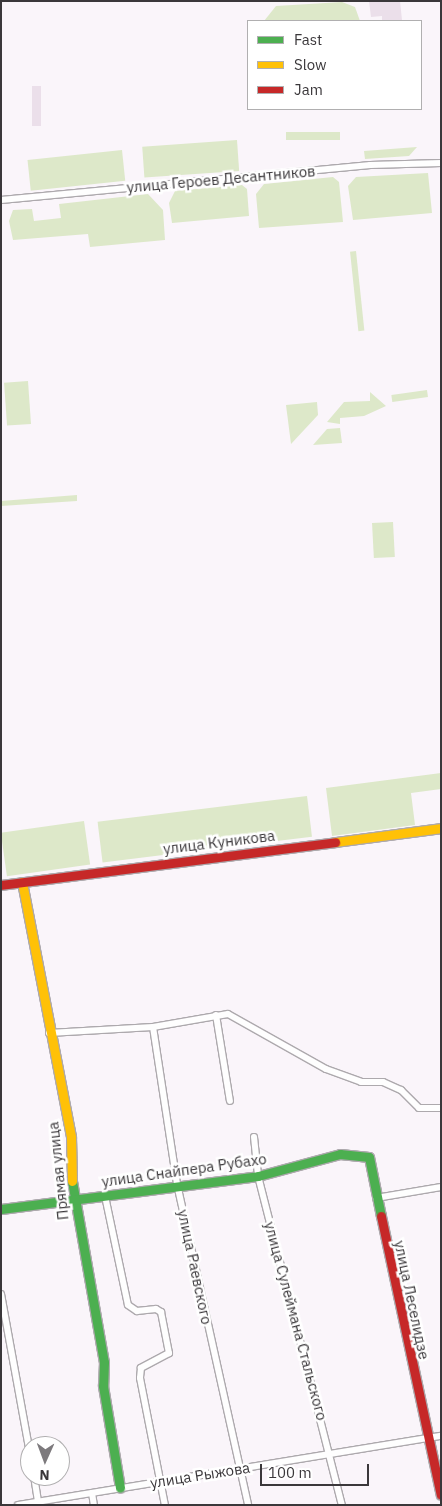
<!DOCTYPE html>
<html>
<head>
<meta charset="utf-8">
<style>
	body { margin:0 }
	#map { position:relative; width:442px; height:1506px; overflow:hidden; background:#faf5fa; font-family:"IBM Plex Sans",sans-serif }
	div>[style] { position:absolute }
	.green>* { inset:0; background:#dde8c9; transform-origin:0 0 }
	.building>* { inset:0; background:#ebdfea; transform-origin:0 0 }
	.roads { filter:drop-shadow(1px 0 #ada9ad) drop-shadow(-1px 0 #ada9ad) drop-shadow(0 1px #ada9ad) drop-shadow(0 -1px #ada9ad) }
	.street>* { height:6px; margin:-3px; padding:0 3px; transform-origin:3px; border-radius:3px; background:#fefefe }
	.fast>* { height:9px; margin:-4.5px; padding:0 4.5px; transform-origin:4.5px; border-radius:4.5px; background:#4caf50 }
	.slow>* { height:9px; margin:-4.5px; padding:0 4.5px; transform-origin:4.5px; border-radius:4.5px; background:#ffc107 }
	.jam>* { height:9px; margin:-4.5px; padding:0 4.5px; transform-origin:4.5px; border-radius:4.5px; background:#c62828 }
	span { translate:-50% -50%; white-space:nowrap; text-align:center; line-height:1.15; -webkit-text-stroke:5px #fff; paint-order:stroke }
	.street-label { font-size:15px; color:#3a373a }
	.frame { position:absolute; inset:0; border:2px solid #3a373a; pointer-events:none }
	.legend { position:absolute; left:247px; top:20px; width:175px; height:90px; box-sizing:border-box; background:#fff; border:1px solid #b0afb0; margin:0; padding:6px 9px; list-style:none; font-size:15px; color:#3a373a }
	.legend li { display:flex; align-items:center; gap:10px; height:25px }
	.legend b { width:25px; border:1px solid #b0afb0 }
	.north { position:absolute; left:20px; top:1436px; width:50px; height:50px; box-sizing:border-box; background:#fff; border:1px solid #b0afb0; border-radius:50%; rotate:182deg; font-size:14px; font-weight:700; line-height:20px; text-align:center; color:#3a373a }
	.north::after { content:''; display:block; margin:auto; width:18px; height:22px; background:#7d7a7d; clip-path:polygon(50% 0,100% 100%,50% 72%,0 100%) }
	.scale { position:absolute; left:260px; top:1464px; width:109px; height:22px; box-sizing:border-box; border:2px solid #3a373a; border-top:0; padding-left:6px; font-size:15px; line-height:18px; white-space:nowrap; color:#3a373a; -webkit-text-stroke:4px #fff; paint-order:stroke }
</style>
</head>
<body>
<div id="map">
	<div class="green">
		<i style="clip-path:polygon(342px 2px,355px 7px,360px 21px,264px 21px,276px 6px)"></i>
		<i style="left:340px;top:132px;width:8px;height:54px;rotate:90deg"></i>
		<i style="left:237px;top:140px;width:31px;height:95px;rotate:86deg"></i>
		<i style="clip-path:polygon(417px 147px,409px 156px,365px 159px,364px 151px)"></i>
		<i style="left:122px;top:150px;width:31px;height:95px;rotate:84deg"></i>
		<i style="clip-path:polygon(428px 173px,432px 213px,353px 220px,348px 186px,356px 177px)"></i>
		<i style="clip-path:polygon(333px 177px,339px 182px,343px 222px,259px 228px,256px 194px,264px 184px)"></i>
		<i style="clip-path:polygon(242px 185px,247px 189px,249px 216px,172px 223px,169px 203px,175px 191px)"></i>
		<i style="clip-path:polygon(148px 194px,163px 210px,165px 240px,90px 247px,88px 234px,13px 240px,9px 221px,13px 210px,32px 209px,34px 221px,61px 218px,59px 204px)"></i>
		<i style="left:356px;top:251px;width:80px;height:6px;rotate:84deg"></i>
		<i style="left:28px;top:381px;width:43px;height:24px;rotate:86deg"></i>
		<i style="left:427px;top:390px;width:7px;height:36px;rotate:82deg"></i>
		<i style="clip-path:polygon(370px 392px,386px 406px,364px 416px,340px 418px,340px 424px,327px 422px,344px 402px,370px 401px)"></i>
		<i style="clip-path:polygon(317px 402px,318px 415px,291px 444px,286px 405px)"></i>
		<i style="clip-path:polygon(340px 428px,342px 443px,313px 445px,327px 429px)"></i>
		<i style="clip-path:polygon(77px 495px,77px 501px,1px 506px,1px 501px)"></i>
		<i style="left:393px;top:522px;width:35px;height:21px;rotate:87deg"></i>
		<i style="clip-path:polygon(441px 773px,441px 789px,411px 793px,415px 825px,332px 836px,326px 788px)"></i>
		<i style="left:307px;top:796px;width:41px;height:211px;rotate:83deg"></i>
		<i style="left:84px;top:821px;width:44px;height:84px;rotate:82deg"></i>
	</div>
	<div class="building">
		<i style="clip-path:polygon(369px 1px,400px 1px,402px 20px,382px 21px,382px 16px,371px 17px)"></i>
		<i style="left:32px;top:86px;width:9px;height:40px"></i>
	</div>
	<div class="roads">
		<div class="street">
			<i style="left:1px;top:200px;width:371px;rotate:-5.4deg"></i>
			<i style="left:370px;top:165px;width:71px;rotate:-1.6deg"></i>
			<i style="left:216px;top:1015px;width:87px;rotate:80.8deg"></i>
			<i style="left:153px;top:1027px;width:159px;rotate:81.3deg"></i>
			<i style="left:177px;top:1184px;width:329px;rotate:77.5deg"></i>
			<i style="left:49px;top:1033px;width:104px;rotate:-3.3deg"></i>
			<i style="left:153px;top:1027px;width:76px;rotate:-9.8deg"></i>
			<i style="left:228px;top:1014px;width:112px;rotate:29.3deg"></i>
			<i style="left:326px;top:1069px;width:37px;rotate:20deg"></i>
			<i style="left:361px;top:1082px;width:22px"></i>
			<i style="left:383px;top:1082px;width:20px;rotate:24deg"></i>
			<i style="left:401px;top:1090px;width:25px;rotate:45deg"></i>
			<i style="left:419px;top:1108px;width:22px"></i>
			<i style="left:254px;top:1137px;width:39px;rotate:84deg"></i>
			<i style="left:258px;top:1176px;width:340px;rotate:75.7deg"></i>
			<i style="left:105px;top:1196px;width:111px;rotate:78.1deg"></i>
			<i style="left:128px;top:1305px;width:11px;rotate:34deg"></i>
			<i style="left:137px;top:1311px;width:19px;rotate:-6deg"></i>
			<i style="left:156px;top:1309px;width:6px;rotate:31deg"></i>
			<i style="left:161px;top:1312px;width:42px;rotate:79deg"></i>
			<i style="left:169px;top:1353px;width:32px;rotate:152deg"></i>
			<i style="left:141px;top:1368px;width:10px;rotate:96deg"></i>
			<i style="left:140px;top:1378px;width:129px;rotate:78.9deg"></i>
			<i style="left:376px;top:1198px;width:66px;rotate:-9.6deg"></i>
			<i style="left:1px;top:1294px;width:163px;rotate:79.7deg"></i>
			<i style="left:34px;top:1476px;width:25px;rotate:81deg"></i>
			<i style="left:92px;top:1493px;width:12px;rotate:81deg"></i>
			<i style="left:18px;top:1505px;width:429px;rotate:-9.3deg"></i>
		</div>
		<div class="fast">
			<i style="left:72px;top:1181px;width:184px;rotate:80deg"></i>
			<i style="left:104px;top:1362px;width:24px;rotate:92deg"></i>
			<i style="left:103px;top:1386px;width:103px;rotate:80.5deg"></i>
			<i style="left:1px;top:1209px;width:259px;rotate:-7.3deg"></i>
			<i style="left:258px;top:1176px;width:85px;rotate:-15deg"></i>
			<i style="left:340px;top:1154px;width:29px;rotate:6deg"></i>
			<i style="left:369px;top:1157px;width:60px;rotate:78.5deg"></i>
		</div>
		<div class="slow">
			<i style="left:335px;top:842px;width:107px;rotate:-7.5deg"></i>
			<i style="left:22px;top:882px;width:260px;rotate:79.1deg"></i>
			<i style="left:71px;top:1137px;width:44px;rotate:88.7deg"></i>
		</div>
		<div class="jam">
			<i style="left:1px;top:885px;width:337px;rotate:-7.3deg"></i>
			<i style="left:381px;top:1216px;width:285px;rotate:77.9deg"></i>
		</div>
	</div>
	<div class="street-label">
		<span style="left:221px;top:179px;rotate:-5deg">улица Героев Десантников</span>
		<span style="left:219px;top:842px;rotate:-7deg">улица Куникова</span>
		<span style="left:184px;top:1170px;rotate:-8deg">улица Снайпера Рубахо</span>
		<span style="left:58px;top:1171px;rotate:-96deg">Прямая улица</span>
		<span style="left:195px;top:1267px;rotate:78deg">улица Раевского</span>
		<span style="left:412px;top:1300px;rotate:78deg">улица Леселидзе</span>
		<span style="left:296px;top:1321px;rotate:75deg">улица Сулеймана Стальского</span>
		<span style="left:200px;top:1475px;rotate:-9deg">улица Рыжова</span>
	</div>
	<div class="frame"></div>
	<ul class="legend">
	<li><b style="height:6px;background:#4caf50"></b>Fast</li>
	<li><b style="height:6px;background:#ffc107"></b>Slow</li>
	<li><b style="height:6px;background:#c62828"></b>Jam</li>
	</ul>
	<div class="north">N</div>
	<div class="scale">100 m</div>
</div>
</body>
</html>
